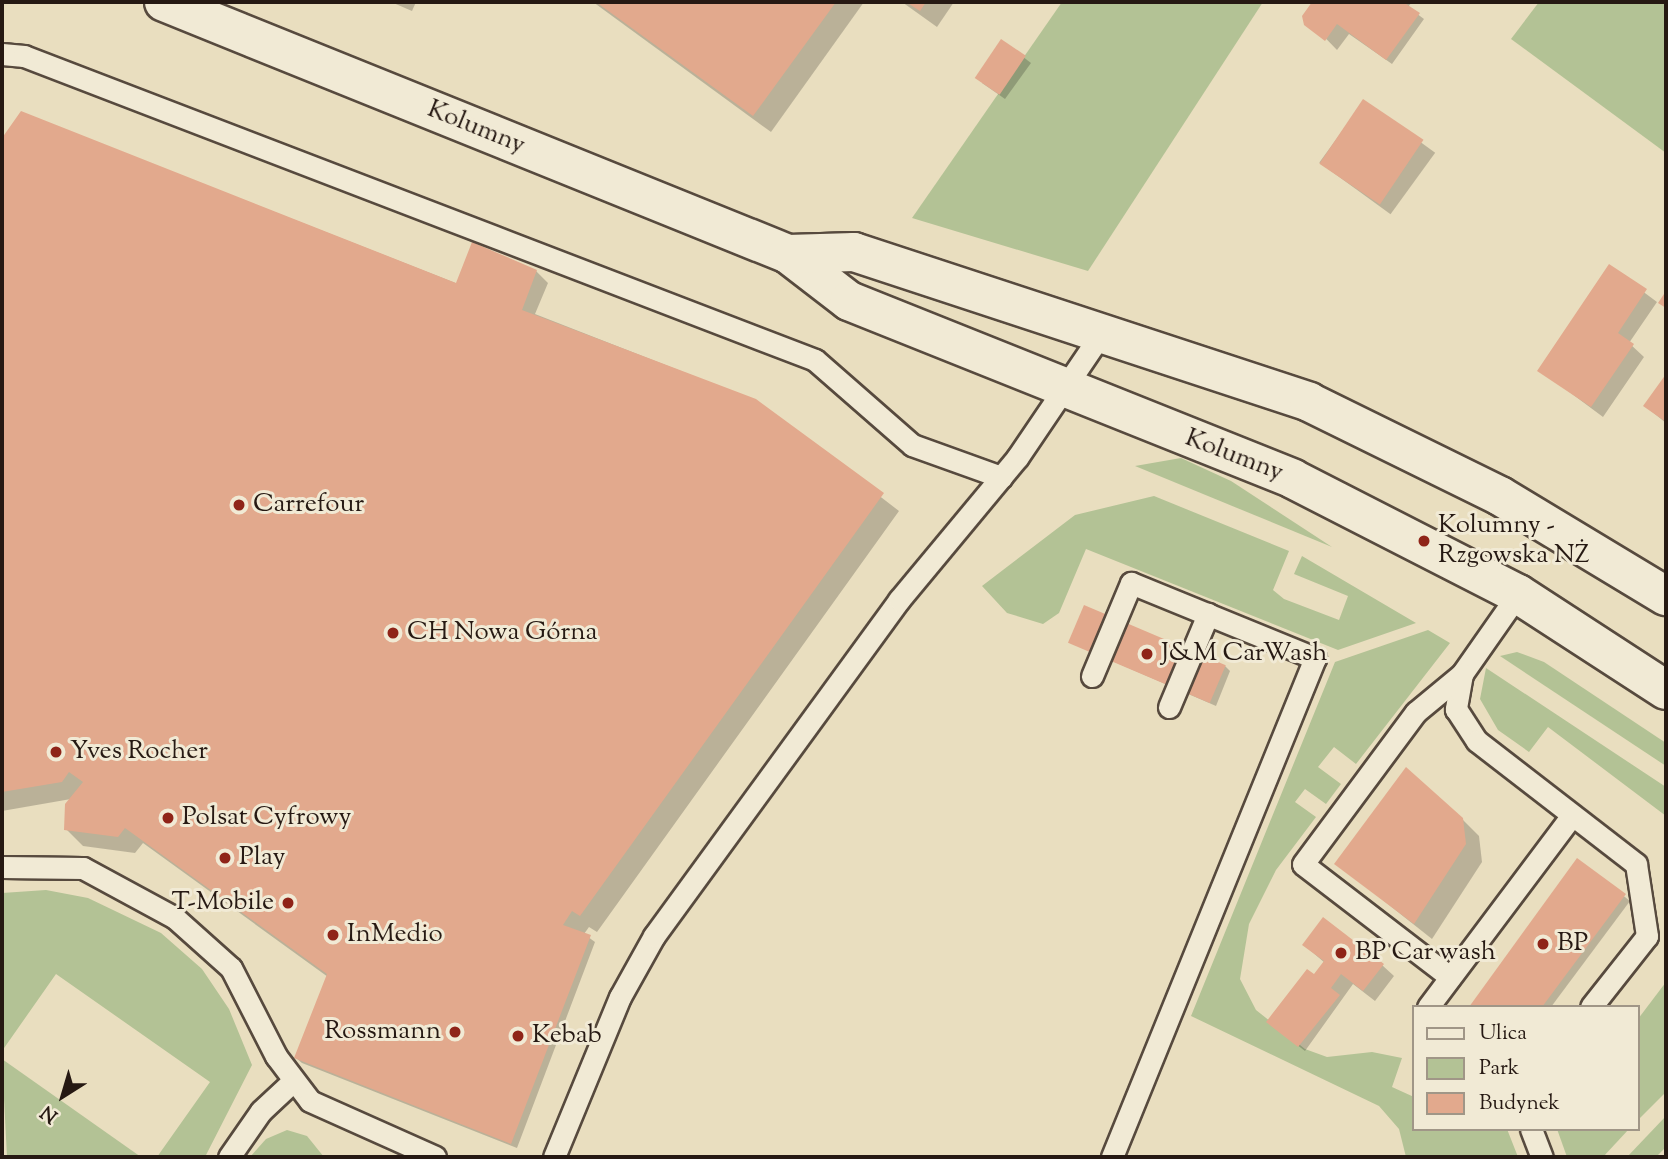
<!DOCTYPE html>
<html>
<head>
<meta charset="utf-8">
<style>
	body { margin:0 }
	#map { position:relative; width:1668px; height:1159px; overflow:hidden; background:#e9debf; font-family:"Sorts Mill Goudy",serif }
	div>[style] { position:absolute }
	.green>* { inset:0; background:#b3c295 }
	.shadow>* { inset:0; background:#0003; transform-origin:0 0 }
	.building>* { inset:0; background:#e2a98d; transform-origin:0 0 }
	.roads { filter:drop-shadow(2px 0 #574a3e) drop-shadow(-2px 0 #574a3e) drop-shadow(0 2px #574a3e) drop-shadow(0 -2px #574a3e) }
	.service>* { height:21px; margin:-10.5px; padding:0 10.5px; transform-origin:10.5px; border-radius:10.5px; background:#f1ead5 }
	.tertiary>* { height:38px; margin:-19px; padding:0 19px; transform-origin:19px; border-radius:19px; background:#f1ead5 }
	.dots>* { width:19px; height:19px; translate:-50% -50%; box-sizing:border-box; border:4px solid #f1ead5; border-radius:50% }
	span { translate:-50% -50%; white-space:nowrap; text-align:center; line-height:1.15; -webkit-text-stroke:6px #f1ead5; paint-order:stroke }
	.street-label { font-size:26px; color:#261913 }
	.poi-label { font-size:26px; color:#261913 }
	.left { translate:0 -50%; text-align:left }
	.right { translate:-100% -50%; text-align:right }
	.frame { position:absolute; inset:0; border:4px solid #261913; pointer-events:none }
	.legend { position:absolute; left:1412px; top:1005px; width:228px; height:126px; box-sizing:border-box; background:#f1ead5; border:2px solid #a09687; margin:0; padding:9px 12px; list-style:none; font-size:21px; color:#261913 }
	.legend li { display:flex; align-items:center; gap:14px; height:35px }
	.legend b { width:35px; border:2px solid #a09687 }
	.north { position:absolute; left:28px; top:1061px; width:70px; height:70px; -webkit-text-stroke:5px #f1ead5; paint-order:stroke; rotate:217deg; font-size:19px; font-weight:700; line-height:28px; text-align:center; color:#261913 }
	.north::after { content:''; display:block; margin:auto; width:24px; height:32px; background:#261913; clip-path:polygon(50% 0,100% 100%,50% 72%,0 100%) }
</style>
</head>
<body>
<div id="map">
	<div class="green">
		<i style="clip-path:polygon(1062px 2px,1263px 2px,1088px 271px,912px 218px)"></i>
		<i style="clip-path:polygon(1539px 2px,1666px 2px,1666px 153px,1511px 39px)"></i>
		<i style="clip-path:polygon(1181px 458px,1231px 481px,1332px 547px,1135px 466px)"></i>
		<i style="clip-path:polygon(1154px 496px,1289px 551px,1273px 590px,1284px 599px,1339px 620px,1348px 596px,1294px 574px,1302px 556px,1416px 623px,1338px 650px,1086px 549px,1059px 613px,1043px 624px,1007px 613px,982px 586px,1075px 515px)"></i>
		<i style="clip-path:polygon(1428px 630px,1450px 643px,1356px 764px,1334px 747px,1318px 767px,1341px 784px,1326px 804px,1305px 789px,1295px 802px,1316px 817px,1276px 870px,1249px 924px,1240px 979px,1256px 1010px,1305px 1049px,1327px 1057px,1372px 1052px,1402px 1058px,1392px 1087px,1414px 1097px,1414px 1129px,1507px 1129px,1518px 1157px,1406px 1157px,1399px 1129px,1379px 1106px,1191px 1016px,1335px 662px)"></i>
		<i style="clip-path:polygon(1517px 652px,1544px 662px,1666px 743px,1666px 766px,1500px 656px)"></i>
		<i style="clip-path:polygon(1486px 668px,1666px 787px,1666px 816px,1548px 727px,1529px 752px,1498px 730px,1480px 699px)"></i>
		<i style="clip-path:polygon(46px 890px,88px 898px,161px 933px,202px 969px,229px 1009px,252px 1065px,205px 1157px,157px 1157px,210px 1082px,56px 974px,2px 1051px,2px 893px)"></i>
		<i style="clip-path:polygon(1666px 982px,1666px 1092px,1638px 1120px,1638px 1019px)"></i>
		<i style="clip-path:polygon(2px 1059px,141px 1157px,7px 1157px)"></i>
		<i style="clip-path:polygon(1666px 1116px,1666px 1147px,1656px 1157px,1627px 1157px)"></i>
		<i style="clip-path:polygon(1557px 1129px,1629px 1129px,1603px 1157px,1567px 1157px)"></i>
		<i style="clip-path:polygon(287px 1130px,307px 1136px,324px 1157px,250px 1157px,266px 1139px)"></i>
	</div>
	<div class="shadow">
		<i style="clip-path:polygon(391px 2px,416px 2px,412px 11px)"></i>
		<i style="clip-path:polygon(593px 2px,864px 2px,771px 132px)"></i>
		<i style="clip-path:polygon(902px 2px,954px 2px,937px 27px)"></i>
		<i style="clip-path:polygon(1315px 2px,1412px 2px,1408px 7px,1424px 19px,1392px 64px,1349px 34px,1337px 50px,1304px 16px)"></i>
		<i style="clip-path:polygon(1002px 41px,1031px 63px,1005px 99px,982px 83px)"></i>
		<i style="left:1364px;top:101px;width:88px;height:76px;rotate:36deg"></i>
		<i style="clip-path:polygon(22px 113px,458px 284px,536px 271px,548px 283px,535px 314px,755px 400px,899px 511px,597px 932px,589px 927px,584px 934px,595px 942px,517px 1148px,302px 1063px,296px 1058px,328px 977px,143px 843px,135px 853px,83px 846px,66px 829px,71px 799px,2px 811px,2px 141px)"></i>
		<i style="clip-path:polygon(1610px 267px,1657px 302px,1629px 343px,1644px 357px,1603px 417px,1540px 370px)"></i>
		<i style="clip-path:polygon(1666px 377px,1666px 423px,1645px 406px)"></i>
		<i style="clip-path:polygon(1071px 643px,1225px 666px,1230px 671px,1216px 706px)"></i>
		<i style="clip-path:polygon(1462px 819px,1479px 836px,1482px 862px,1432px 939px,1336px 863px)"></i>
		<i style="clip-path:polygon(1578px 860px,1630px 901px,1551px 1007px,1471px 1007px)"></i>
		<i style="clip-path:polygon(1304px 945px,1382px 965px,1394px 976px,1375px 1001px,1353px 984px,1305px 1051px,1274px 1027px,1321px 982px,1325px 963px)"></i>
	</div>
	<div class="building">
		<i style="clip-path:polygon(596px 2px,836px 2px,753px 116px)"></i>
		<i style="clip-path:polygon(906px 2px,926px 2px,920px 11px)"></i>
		<i style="clip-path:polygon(1312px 2px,1403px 2px,1420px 13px,1386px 60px,1337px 24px,1325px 41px,1304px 25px,1302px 16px)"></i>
		<i style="left:1001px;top:39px;width:30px;height:47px;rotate:34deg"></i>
		<i style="left:1363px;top:99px;width:73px;height:78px;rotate:34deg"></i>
		<i style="clip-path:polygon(21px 111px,456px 283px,472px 242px,537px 270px,522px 310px,756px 399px,884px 493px,580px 916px,572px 911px,563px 925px,591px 935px,511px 1144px,294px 1058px,327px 974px,125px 828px,118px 837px,64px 830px,65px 804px,83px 782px,69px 772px,62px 782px,2px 792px,2px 138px)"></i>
		<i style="clip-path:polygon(1609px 264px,1647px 289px,1618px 333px,1634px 344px,1591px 407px,1537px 371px)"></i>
		<i style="clip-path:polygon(1666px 291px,1666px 308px,1658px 303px)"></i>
		<i style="clip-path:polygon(1666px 374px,1666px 422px,1643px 406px)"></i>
		<i style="left:1084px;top:605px;width:154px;height:41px;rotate:23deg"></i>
		<i style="clip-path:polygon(1406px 767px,1463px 818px,1466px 844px,1414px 924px,1334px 864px)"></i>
		<i style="clip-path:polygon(1577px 858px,1626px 894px,1542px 1007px,1469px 1007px)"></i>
		<i style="clip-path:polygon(1323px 917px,1384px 964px,1363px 991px,1341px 974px,1331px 988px,1340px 995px,1298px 1047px,1266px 1022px,1307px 969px,1314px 974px,1324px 961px,1302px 945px)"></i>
	</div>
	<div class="roads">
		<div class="service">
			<i style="left:2px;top:54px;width:22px;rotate:5deg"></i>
			<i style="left:24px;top:56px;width:847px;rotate:21.02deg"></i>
			<i style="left:815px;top:360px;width:129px;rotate:41.2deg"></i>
			<i style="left:912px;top:445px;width:95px;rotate:19.8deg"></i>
			<i style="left:1518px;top:594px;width:98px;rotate:125deg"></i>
			<i style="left:1462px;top:674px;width:36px;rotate:100deg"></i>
			<i style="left:1456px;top:709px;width:38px;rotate:57deg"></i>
			<i style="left:1477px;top:741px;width:201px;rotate:37.7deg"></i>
			<i style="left:1636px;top:864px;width:73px;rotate:81.3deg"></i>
			<i style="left:1647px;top:936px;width:90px;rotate:128.3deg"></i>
			<i style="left:1092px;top:676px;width:101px;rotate:-67.2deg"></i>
			<i style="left:1131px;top:583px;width:199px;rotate:22.2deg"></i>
			<i style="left:1315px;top:658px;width:539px;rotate:112.14deg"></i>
			<i style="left:1169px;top:707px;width:101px;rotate:-67.2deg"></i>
			<i style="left:2px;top:867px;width:81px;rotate:0.7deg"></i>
			<i style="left:83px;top:868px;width:105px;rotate:28.5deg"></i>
			<i style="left:175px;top:918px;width:75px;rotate:41.8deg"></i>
			<i style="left:231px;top:968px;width:99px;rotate:62.9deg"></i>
			<i style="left:276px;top:1056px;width:56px;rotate:52.9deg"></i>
			<i style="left:310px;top:1101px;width:137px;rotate:24.1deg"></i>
			<i style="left:1450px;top:977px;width:185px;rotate:-142.5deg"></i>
			<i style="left:1303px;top:864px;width:189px;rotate:-53.4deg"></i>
			<i style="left:1416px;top:712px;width:60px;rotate:-39.6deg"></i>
			<i style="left:1428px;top:1007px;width:240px;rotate:-53.1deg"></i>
			<i style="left:1531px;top:1129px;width:30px;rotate:69deg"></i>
			<i style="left:229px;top:1157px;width:56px;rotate:-55.2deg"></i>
			<i style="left:261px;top:1111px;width:42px;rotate:-43.1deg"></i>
			<i style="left:554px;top:1157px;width:173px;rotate:-67.6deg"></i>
			<i style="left:620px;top:997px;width:70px;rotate:-60.9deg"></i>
			<i style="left:654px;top:936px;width:416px;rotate:-53.9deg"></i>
			<i style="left:899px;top:600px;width:185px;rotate:-50.3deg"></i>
			<i style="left:1017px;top:458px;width:153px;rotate:-55.9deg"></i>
		</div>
		<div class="tertiary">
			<i style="left:164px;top:2px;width:673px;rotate:21.99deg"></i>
			<i style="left:788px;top:254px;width:77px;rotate:37.6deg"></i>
			<i style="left:849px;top:301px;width:478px;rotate:21.8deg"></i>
			<i style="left:1293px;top:479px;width:253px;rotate:27.1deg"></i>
			<i style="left:1518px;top:594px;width:176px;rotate:33deg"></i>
			<i style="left:788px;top:254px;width:66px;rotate:-1.7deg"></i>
			<i style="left:854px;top:252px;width:479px;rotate:18.2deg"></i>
			<i style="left:1309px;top:402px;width:213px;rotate:26.2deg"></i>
			<i style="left:1500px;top:496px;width:194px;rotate:31.1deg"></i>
		</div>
	</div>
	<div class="dots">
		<i style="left:239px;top:505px;background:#8f2418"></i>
		<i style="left:1424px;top:541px;background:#8f2418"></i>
		<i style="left:393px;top:633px;background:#8f2418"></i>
		<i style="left:1147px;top:654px;background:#8f2418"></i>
		<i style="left:56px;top:752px;background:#8f2418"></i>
		<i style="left:168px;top:818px;background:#8f2418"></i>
		<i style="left:225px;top:858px;background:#8f2418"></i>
		<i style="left:288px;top:903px;background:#8f2418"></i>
		<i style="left:333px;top:935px;background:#8f2418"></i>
		<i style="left:1543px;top:944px;background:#8f2418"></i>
		<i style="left:1341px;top:953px;background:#8f2418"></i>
		<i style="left:455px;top:1032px;background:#8f2418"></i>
		<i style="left:518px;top:1036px;background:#8f2418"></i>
	</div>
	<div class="street-label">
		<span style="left:476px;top:128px;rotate:22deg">Kolumny</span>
		<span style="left:1234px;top:456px;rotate:21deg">Kolumny</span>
	</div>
	<div class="poi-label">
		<span class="left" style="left:253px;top:505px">Carrefour</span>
		<span class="left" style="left:1438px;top:541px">Kolumny -<br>Rzgowska NŻ</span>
		<span class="left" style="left:407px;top:633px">CH Nowa Górna</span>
		<span class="left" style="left:1161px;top:654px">J&amp;M CarWash</span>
		<span class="left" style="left:70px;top:752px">Yves Rocher</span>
		<span class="left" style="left:182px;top:818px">Polsat Cyfrowy</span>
		<span class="left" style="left:239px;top:858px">Play</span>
		<span class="right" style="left:274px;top:903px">T-Mobile</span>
		<span class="left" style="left:347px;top:935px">InMedio</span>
		<span class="left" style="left:1557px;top:944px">BP</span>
		<span class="left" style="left:1355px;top:953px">BP Car wash</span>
		<span class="right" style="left:441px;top:1032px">Rossmann</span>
		<span class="left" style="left:532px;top:1036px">Kebab</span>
	</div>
	<div class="frame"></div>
	<ul class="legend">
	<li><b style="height:9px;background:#f1ead5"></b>Ulica</li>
	<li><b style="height:19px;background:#b3c295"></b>Park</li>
	<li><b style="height:19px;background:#e2a98d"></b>Budynek</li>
	</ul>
	<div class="north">N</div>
</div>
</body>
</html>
